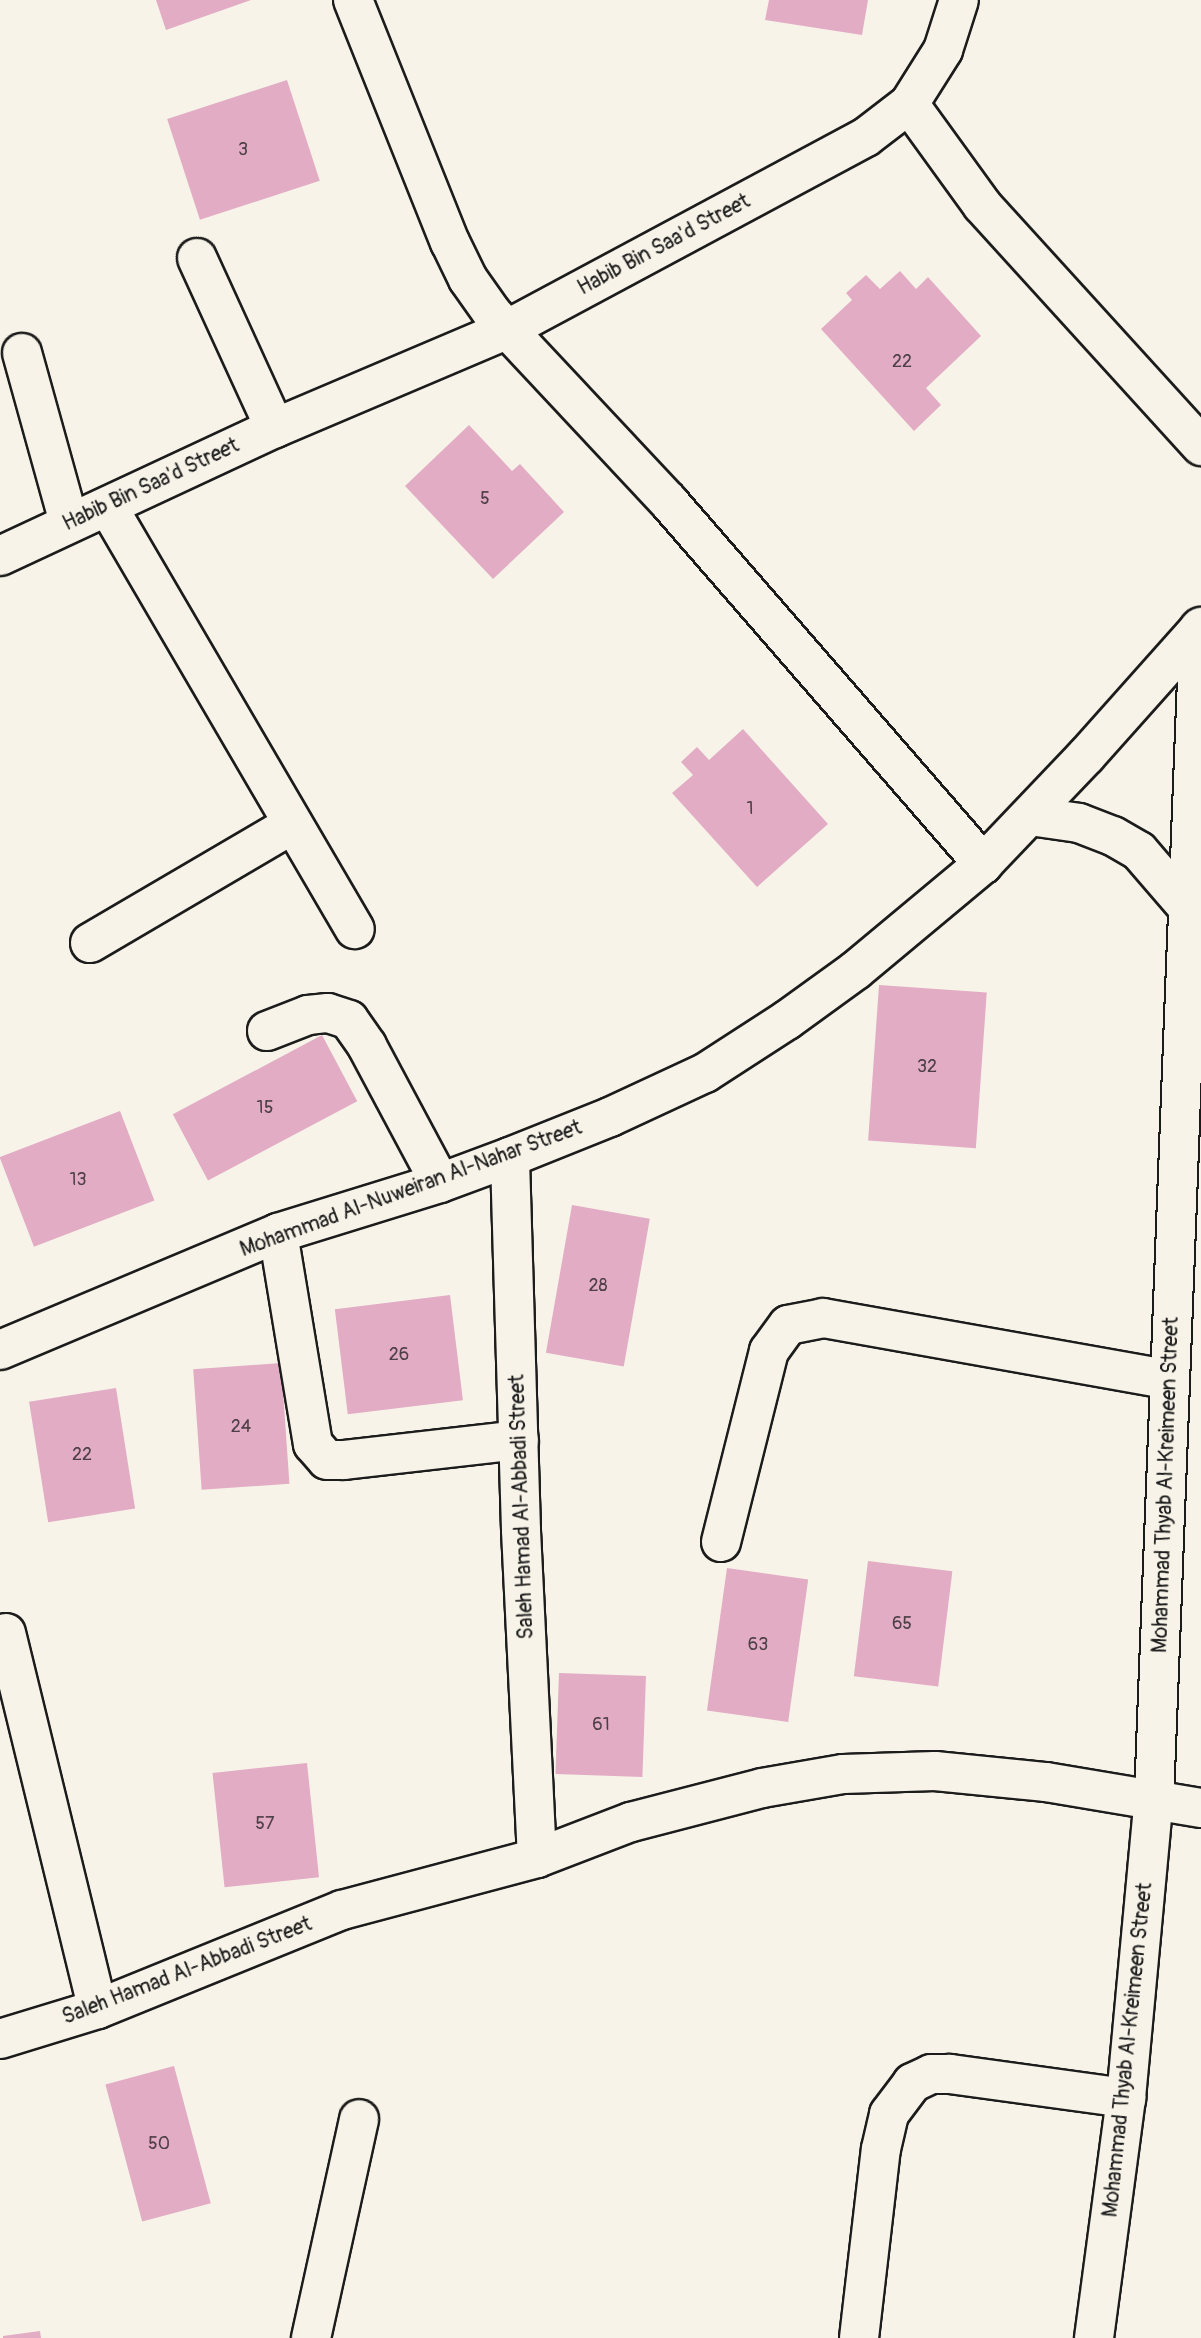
<!DOCTYPE html>
<html>
<head>
<meta charset="utf-8">
<style>
	body { margin:0 }
	#map { position:relative; width:1201px; height:2338px; overflow:hidden; background:#f7f3e8; font-family:Pangolin,sans-serif }
	div>[style] { position:absolute }
	.building>* { inset:0; background:#e2acc5; transform-origin:0 0 }
	.roads { filter:drop-shadow(2px 0 #1c1c1c) drop-shadow(-2px 0 #1c1c1c) drop-shadow(0 2px #1c1c1c) drop-shadow(0 -2px #1c1c1c) }
	.minor>* { height:38px; margin:-19px; padding:0 19px; transform-origin:19px; border-radius:19px; background:#f7f3e8 }
	span { translate:-50% -50%; white-space:nowrap; text-align:center; line-height:1.15; -webkit-text-stroke:5px #f7f3e8; paint-order:stroke }
	.number-label { font-size:18px; color:#4e4046 }
	.number-label span { -webkit-text-stroke-width:0 }
	.street-label { font-size:21px; color:#1c1c1c }
</style>
</head>
<body>
<div id="map">
	<div class="building">
		<i style="clip-path:polygon(156px 0,251px 0,166px 30px)"></i>
		<i style="clip-path:polygon(769px 0,868px 0,862px 35px,765px 20px)"></i>
		<i style="left:287px;top:80px;width:106px;height:126px;rotate:72deg"></i>
		<i style="clip-path:polygon(900px 271px,916px 289px,928px 277px,981px 336px,926px 388px,941px 405px,914px 431px,821px 329px,852px 300px,846px 293px,866px 275px,880px 289px)"></i>
		<i style="clip-path:polygon(469px 425px,512px 471px,520px 464px,564px 512px,493px 579px,405px 486px)"></i>
		<i style="clip-path:polygon(743px 729px,828px 824px,757px 887px,672px 793px,693px 775px,681px 762px,697px 747px,709px 760px)"></i>
		<i style="left:879px;top:985px;width:108px;height:156px;rotate:4deg"></i>
		<i style="left:322px;top:1035px;width:75px;height:169px;rotate:62deg"></i>
		<i style="left:120px;top:1111px;width:96px;height:129px;rotate:69deg"></i>
		<i style="left:572px;top:1205px;width:79px;height:150px;rotate:10deg"></i>
		<i style="left:450px;top:1295px;width:106px;height:116px;rotate:83deg"></i>
		<i style="left:281px;top:1363px;width:121px;height:88px;rotate:86deg"></i>
		<i style="left:116px;top:1388px;width:122px;height:88px;rotate:81deg"></i>
		<i style="left:868px;top:1561px;width:85px;height:116px;rotate:7deg"></i>
		<i style="left:727px;top:1568px;width:82px;height:144px;rotate:8deg"></i>
		<i style="left:559px;top:1673px;width:87px;height:101px;rotate:2deg"></i>
		<i style="left:307px;top:1763px;width:115px;height:95px;rotate:84deg"></i>
		<i style="left:174px;top:2066px;width:142px;height:71px;rotate:75deg"></i>
		<i style="clip-path:polygon(40px 2331px,41px 2338px,3px 2338px,3px 2336px)"></i>
	</div>
	<div class="roads">
		<div class="minor">
			<i style="left:353px;top:0;width:261px;rotate:68.2deg"></i>
			<i style="left:450px;top:242px;width:41px;rotate:64.1deg"></i>
			<i style="left:468px;top:279px;width:42px;rotate:54.8deg"></i>
			<i style="left:492px;top:313px;width:258px;rotate:46.9deg"></i>
			<i style="left:668px;top:501px;width:481px;rotate:49deg"></i>
			<i style="left:909px;top:104px;width:64px;rotate:-57.8deg"></i>
			<i style="left:943px;top:50px;width:52px;rotate:-72.3deg"></i>
			<i style="left:197px;top:258px;width:187px;rotate:65.4deg"></i>
			<i style="left:22px;top:353px;width:175px;rotate:74.5deg"></i>
			<i style="left:108px;top:507px;width:489px;rotate:59.7deg"></i>
			<i style="left:0;top:556px;width:303px;rotate:-25deg"></i>
			<i style="left:275px;top:428px;width:251px;rotate:-23deg"></i>
			<i style="left:506px;top:330px;width:408px;rotate:-28.2deg"></i>
			<i style="left:866px;top:137px;width:54px;rotate:-37.5deg"></i>
			<i style="left:909px;top:104px;width:125px;rotate:54.1deg"></i>
			<i style="left:982px;top:205px;width:326px;rotate:47.7deg"></i>
			<i style="left:1030px;top:816px;width:49px;rotate:8.1deg"></i>
			<i style="left:1079px;top:823px;width:36px;rotate:21deg"></i>
			<i style="left:1113px;top:836px;width:30px;rotate:30deg"></i>
			<i style="left:1139px;top:851px;width:75px;rotate:49.3deg"></i>
			<i style="left:90px;top:943px;width:235px;rotate:-30.4deg"></i>
			<i style="left:267px;top:1031px;width:44px;rotate:-21.3deg"></i>
			<i style="left:308px;top:1015px;width:20px;rotate:-6deg"></i>
			<i style="left:328px;top:1013px;width:22px;rotate:18deg"></i>
			<i style="left:349px;top:1020px;width:32px;rotate:55deg"></i>
			<i style="left:367px;top:1046px;width:155px;rotate:61.9deg"></i>
			<i style="left:278px;top:1233px;width:214px;rotate:80.6deg"></i>
			<i style="left:313px;top:1444px;width:21px;rotate:49deg"></i>
			<i style="left:327px;top:1460px;width:17px"></i>
			<i style="left:344px;top:1460px;width:176px;rotate:-6.5deg"></i>
			<i style="left:0;top:1350px;width:302px;rotate:-22.8deg"></i>
			<i style="left:278px;top:1233px;width:170px;rotate:-17.2deg"></i>
			<i style="left:440px;top:1183px;width:75px;rotate:-20.4deg"></i>
			<i style="left:510px;top:1157px;width:108px;rotate:-21.8deg"></i>
			<i style="left:610px;top:1117px;width:105px;rotate:-24.9deg"></i>
			<i style="left:705px;top:1073px;width:98px;rotate:-32.9deg"></i>
			<i style="left:787px;top:1020px;width:85px;rotate:-35.9deg"></i>
			<i style="left:856px;top:970px;width:165px;rotate:-39.8deg"></i>
			<i style="left:983px;top:864px;width:149px;rotate:-46.4deg"></i>
			<i style="left:1086px;top:756px;width:173px;rotate:-48.3deg"></i>
			<i style="left:721px;top:1542px;width:197px;rotate:-75.9deg"></i>
			<i style="left:769px;top:1351px;width:32px;rotate:-54deg"></i>
			<i style="left:788px;top:1325px;width:36px;rotate:-11deg"></i>
			<i style="left:823px;top:1318px;width:352px;rotate:10.1deg"></i>
			<i style="left:6px;top:1633px;width:387px;rotate:76.3deg"></i>
			<i style="left:537px;top:1858px;width:101px;rotate:-21deg"></i>
			<i style="left:631px;top:1822px;width:135px;rotate:-14.5deg"></i>
			<i style="left:762px;top:1788px;width:82px;rotate:-9.8deg"></i>
			<i style="left:843px;top:1774px;width:92px;rotate:-1.9deg"></i>
			<i style="left:935px;top:1771px;width:112px;rotate:5.7deg"></i>
			<i style="left:1046px;top:1782px;width:157px;rotate:9.5deg"></i>
			<i style="left:0;top:2039px;width:102px;rotate:-17deg"></i>
			<i style="left:98px;top:2009px;width:263px;rotate:-22.1deg"></i>
			<i style="left:342px;top:1910px;width:202px;rotate:-14.9deg"></i>
			<i style="left:537px;top:1858px;width:328px;rotate:-92.8deg"></i>
			<i style="left:521px;top:1530px;width:373px;rotate:-91.7deg"></i>
			<i style="left:311px;top:2338px;width:224px;rotate:-77.6deg"></i>
			<i style="left:859px;top:2338px;width:190px;rotate:-83.4deg"></i>
			<i style="left:881px;top:2149px;width:36px;rotate:-77deg"></i>
			<i style="left:889px;top:2114px;width:39px;rotate:-53deg"></i>
			<i style="left:912px;top:2083px;width:21px;rotate:-25deg"></i>
			<i style="left:931px;top:2074px;width:19px"></i>
			<i style="left:950px;top:2074px;width:178px;rotate:7.8deg"></i>
			<i style="left:1094px;top:2338px;width:242px;rotate:-82.4deg"></i>
			<i style="left:1126px;top:2098px;width:300px;rotate:-84.7deg"></i>
			<i style="left:1154px;top:1799px;width:1171px;rotate:-87.8deg"></i>
		</div>
	</div>
	<div class="number-label">
		<span style="left:243px;top:150px">3</span>
		<span style="left:902px;top:362px">22</span>
		<span style="left:485px;top:499px">5</span>
		<span style="left:750px;top:809px">1</span>
		<span style="left:927px;top:1067px">32</span>
		<span style="left:265px;top:1108px">15</span>
		<span style="left:78px;top:1180px">13</span>
		<span style="left:598px;top:1286px">28</span>
		<span style="left:399px;top:1355px">26</span>
		<span style="left:241px;top:1427px">24</span>
		<span style="left:82px;top:1455px">22</span>
		<span style="left:902px;top:1624px">65</span>
		<span style="left:758px;top:1645px">63</span>
		<span style="left:601px;top:1725px">61</span>
		<span style="left:265px;top:1824px">57</span>
		<span style="left:159px;top:2144px">50</span>
	</div>
	<div class="street-label">
		<span style="left:664px;top:245px;rotate:-28deg">Habib Bin Saa'd Street</span>
		<span style="left:151px;top:485px;rotate:-25deg">Habib Bin Saa'd Street</span>
		<span style="left:411px;top:1189px;rotate:-20deg">Mohammad Al-Nuweiran Al-Nahar Street</span>
		<span style="left:1166px;top:1485px;rotate:-88deg">Mohammad Thyab Al-Kreimeen Street</span>
		<span style="left:522px;top:1507px;rotate:-92deg">Saleh Hamad Al-Abbadi Street</span>
		<span style="left:187px;top:1971px;rotate:-21deg">Saleh Hamad Al-Abbadi Street</span>
		<span style="left:1128px;top:2050px;rotate:-84deg">Mohammad Thyab Al-Kreimeen Street</span>
	</div>
</div>
</body>
</html>
